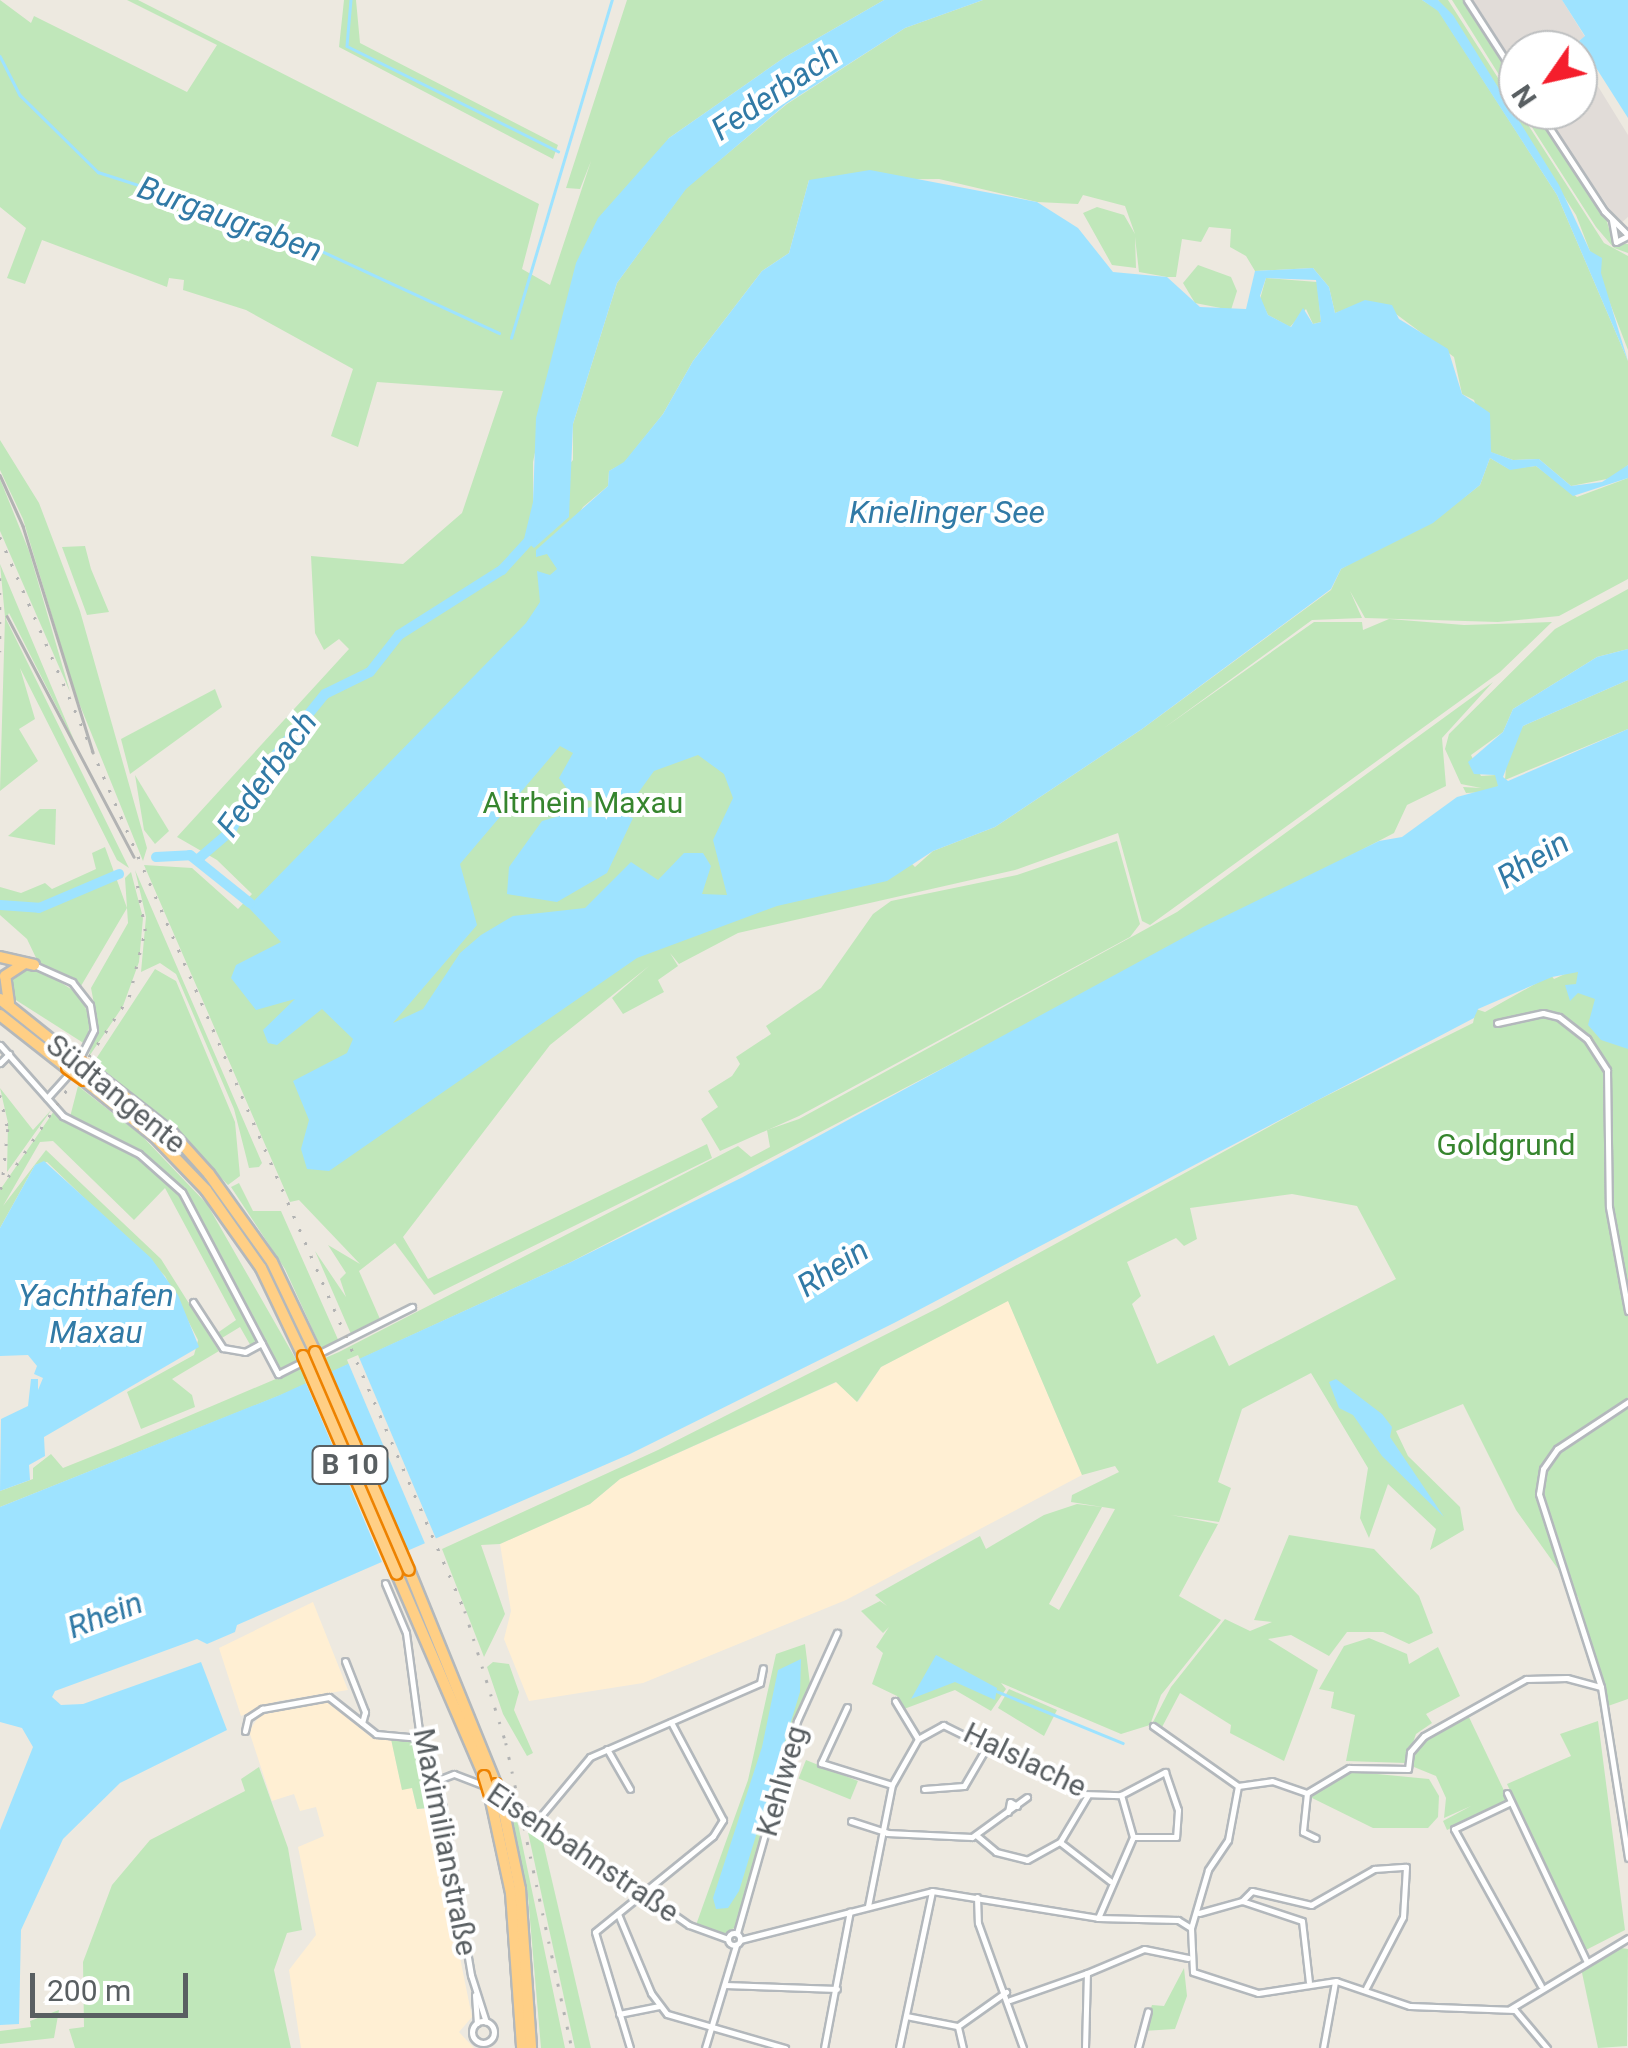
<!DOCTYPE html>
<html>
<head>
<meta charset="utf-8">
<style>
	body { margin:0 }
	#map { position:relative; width:1628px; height:2048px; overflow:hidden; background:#ede9e0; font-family:Roboto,sans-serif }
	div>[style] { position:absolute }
	.commercial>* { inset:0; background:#ffefd3 }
	.industrial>* { inset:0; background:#e1dcd8 }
	.green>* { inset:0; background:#c0e7ba; transform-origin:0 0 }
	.water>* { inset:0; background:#9ee3ff }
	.pier>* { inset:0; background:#ede9e0; transform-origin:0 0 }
	.stream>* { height:2.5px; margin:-1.25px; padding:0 1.25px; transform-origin:1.25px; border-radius:1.25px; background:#9ee3ff }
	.river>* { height:10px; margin:-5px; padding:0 5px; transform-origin:5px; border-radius:5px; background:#9ee3ff }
	.roads { filter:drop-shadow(2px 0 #b3b8bc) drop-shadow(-2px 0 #b3b8bc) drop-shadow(0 2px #b3b8bc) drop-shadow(0 -2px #b3b8bc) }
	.street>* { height:5px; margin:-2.5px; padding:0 2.5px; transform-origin:2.5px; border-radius:2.5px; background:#fff }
	.street>.ring { margin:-2.5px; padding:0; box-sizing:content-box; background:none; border:5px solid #fff; border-radius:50% }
	.highway>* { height:10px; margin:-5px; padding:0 5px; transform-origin:5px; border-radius:5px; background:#ffcf85 }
	.tram>* { height:2.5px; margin:-1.25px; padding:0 1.25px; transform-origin:1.25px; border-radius:1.25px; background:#b2b3b3 }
	.rail>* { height:2.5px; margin-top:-1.25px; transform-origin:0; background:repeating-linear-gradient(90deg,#b2b3b3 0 2.5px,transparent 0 14.5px) }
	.bridges { filter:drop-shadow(2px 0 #ed8200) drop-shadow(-2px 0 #ed8200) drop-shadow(0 2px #ed8200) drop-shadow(0 -2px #ed8200) }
	.highway-bridge>* { height:10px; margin:-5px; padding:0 5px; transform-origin:5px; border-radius:5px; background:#ffcf85 }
	span { translate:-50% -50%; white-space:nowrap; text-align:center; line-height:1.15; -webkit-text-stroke:8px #fff; paint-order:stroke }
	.shield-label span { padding:2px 8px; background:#fff; border:2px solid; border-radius:8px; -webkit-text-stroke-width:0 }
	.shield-label { font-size:28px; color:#595f62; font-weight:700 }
	.park-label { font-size:30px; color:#36852e }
	.street-label { font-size:30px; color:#595f62 }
	.water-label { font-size:32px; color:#317aa6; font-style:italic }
	.north { position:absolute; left:1498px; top:30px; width:100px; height:100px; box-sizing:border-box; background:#fff; border:2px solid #bdbfc0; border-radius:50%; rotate:236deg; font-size:28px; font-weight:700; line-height:40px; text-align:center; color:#595f62 }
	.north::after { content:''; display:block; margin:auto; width:35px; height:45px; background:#f51e2c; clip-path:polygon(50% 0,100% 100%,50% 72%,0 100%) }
	.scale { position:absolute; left:30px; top:1973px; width:158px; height:45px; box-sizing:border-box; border:5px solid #595f62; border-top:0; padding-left:12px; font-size:30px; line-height:35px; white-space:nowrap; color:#595f62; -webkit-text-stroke:8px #fff; paint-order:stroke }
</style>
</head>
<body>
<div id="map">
	<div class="commercial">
		<i style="clip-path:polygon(1008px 1300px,1082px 1475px,846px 1600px,643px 1683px,529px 1701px,504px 1639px,511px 1611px,500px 1544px,590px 1504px,620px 1479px,837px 1382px,858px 1402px,881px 1367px)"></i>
		<i style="clip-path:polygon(313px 1602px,348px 1690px,278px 1701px,241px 1716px,219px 1648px)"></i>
		<i style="clip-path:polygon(326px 1701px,372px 1738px,391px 1739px,402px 1789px,412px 1788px,417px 1809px,430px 1809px,472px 2017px,459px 2032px,474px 2048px,301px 2048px,289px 1970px,316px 1935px,298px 1847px,324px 1836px,316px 1807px,300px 1811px,294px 1794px,272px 1801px,249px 1731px,260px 1715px)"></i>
	</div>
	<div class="industrial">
		<i style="clip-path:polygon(1471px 0,1562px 0,1585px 37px,1572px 45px,1575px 50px,1518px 50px,1518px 74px)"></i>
		<i style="clip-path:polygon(1578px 54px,1628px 135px,1628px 217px,1620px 224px,1542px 110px,1578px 110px)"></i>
	</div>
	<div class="green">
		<i style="clip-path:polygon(0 0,31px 23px,34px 16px,187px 92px,217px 45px,127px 0,138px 0,539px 204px,522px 269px,550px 285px,591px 161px,580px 189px,566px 188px,627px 0,884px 0,785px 57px,669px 138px,562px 326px,533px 462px,533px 505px,573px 460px,573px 424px,617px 283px,686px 188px,787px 104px,905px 28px,983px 0,1422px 0,1438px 10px,1557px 195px,1628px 361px,1628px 465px,1612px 478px,1571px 486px,1539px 459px,1513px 460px,1490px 452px,1474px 400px,1462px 394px,1454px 357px,1396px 314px,1358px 305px,1335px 313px,1329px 287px,1313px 268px,1255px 271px,1246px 256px,1230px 247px,1231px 229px,1209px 227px,1201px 242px,1182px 239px,1176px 277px,1167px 277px,1139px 272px,1135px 237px,1136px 268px,1112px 265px,1083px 213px,1097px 207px,1124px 215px,1135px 234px,1125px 206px,1083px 195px,1078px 204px,1037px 202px,939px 179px,809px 180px,789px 253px,762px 271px,693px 361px,663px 414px,624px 463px,609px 471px,608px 486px,583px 507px,575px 520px,915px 867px,933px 851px,995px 827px,1142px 729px,1331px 590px,1341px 569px,1466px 496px,1480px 485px,1490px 458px,1509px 469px,1536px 466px,1577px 497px,1628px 478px,1628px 579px,1559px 616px,1498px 622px,1365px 618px,1350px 591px,1362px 618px,1312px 620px,1164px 728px,1314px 622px,1362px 622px,1363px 630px,1389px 619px,1464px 625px,1552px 622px,1500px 672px,1150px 925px,1142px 921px,1118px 833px,1015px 870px,738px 933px,679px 964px,670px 953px,678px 966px,658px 980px,664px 992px,623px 1014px,612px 998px,649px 966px,550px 1045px,403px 1237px,428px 1279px,707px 1144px,712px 1158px,434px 1295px,395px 1243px,359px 1271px,380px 1319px,351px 1334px,315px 1251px,346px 1297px,340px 1279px,346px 1273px,328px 1245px,360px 1264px,299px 1200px,290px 1202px,144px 865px,192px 868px,238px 909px,252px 894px,217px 860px,177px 837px,349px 649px,339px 639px,324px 650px,315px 633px,311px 556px,403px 564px,462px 513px,503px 391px,377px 382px,358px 447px,331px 436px,353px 369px,246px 310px,183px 290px,184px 280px,169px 278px,167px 287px,42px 240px,25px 284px,7px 278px,26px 228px,0 207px)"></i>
		<i style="clip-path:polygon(344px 0,356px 0,360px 43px,558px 145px,553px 159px,339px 47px)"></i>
		<i style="clip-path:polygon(1438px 0,1448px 0,1604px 243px,1628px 256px,1628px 350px,1576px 215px)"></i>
		<i style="clip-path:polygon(1452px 0,1463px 0,1518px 85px,1518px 105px)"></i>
		<i style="clip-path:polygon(1521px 110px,1534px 110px,1606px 218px,1613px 243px,1628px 244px,1628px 253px,1614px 248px,1596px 227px)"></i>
		<i style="clip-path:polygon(1198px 265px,1231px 277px,1237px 291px,1231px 310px,1195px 303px,1183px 283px)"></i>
		<i style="clip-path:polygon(1266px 278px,1317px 282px,1321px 322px,1313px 324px,1306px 309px,1290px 327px,1268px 315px,1260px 299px)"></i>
		<i style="clip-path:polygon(0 440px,39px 503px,80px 611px,147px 848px,143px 861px,75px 693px,23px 519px,0 470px)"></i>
		<i style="clip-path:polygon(0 479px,29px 551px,70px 692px,0 531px)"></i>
		<i style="clip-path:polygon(85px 546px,91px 569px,109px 612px,87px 615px,62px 547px)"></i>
		<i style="clip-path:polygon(0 564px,76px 745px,9px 613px,6px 619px,129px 868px,117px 860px,20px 668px,35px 719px,19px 729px,38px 761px,0 791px,5px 617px)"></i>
		<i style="clip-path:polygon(1628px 589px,1628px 649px,1597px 657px,1513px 709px,1503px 732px,1471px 755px,1481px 776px,1496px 775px,1499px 786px,1485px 792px,1466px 793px,1463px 787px,1481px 788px,1461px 784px,1445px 749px,1449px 734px,1555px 629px)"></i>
		<i style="clip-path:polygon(1628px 680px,1628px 729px,1505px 780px,1507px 753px,1523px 726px)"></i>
		<i style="clip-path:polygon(1493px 682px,1442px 738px,1446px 786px,1407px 805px,1394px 833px,571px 1262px,286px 1393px,0 1507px,0 1491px,33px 1479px,33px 1468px,51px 1454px,63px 1468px,118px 1446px,339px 1352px,738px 1146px,751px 1157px,770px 1147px,767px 1130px,799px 1119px,1177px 912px)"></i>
		<i style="clip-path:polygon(215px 689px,222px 707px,130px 774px,121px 739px)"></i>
		<i style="clip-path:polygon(135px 775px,169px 831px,155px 844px,144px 830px)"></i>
		<i style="clip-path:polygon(40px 809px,56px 809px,55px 845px,8px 836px)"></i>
		<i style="clip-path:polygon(1117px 841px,1140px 924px,1130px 937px,799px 1116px,720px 1151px,701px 1119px,718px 1107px,708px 1091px,732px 1076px,740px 1064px,736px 1057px,771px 1034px,766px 1026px,821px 988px,873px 914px,891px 901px,1017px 875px)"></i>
		<i style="clip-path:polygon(105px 847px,127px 908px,81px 986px,38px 962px,27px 939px,0 915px,0 887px,21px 893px,45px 883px,52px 889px,96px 869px,92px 853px)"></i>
		<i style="clip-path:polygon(135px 870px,262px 1163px,259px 1167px,249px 1168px,234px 1109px,176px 974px,160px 963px,141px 972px,146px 917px)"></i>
		<i style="clip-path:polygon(131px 872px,143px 918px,139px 962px,123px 1006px,88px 1058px,98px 1025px,91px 988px,128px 923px,125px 878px)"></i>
		<i style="clip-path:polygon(evenodd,1628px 963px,1628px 1699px,1608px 1706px,1578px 1597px,1516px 1510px,1463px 1404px,1396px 1431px,1408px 1456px,1460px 1507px,1464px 1530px,1430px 1550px,1436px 1529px,1388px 1484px,1369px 1538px,1360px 1518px,1368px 1468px,1311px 1373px,1242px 1409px,1218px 1482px,1231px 1488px,1219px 1522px,1171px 1515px,1218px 1524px,1179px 1596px,1221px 1620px,1161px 1695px,1150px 1725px,1121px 1734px,1001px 1683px,1006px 1689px,991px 1711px,955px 1690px,904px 1709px,897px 1696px,872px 1684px,883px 1653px,876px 1647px,889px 1627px,883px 1633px,861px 1611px,880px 1601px,887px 1606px,875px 1595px,980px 1536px,986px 1549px,1044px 1515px,1077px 1504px,1102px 1507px,1049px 1604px,1059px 1610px,1115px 1509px,1071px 1502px,1072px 1495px,1119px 1472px,1115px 1466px,1082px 1475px,1008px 1301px,881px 1367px,857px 1402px,836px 1382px,620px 1479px,590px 1504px,500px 1544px,481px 1545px,505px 1614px,484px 1657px,442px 1549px,658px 1450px,940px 1307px,1318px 1100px,1473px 1023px,1476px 1009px,1485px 1012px,1551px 975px,1554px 979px,1578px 968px,1628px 963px,1292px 1194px,1357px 1206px,1396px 1279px,1229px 1366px,1214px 1335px,1157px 1364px,1132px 1304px,1141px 1296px,1127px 1262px,1176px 1238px,1184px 1246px,1197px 1239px,1190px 1208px,1292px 1194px)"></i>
		<i style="clip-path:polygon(21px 968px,48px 974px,80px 995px,91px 1021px,85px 1044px,8px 995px,6px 982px)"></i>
		<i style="clip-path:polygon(155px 969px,176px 981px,235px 1122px,240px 1176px,228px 1185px,163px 1118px,94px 1062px)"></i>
		<i style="clip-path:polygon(78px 1086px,142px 1136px,207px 1204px,298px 1363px,283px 1370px,275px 1364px,197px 1211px,169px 1175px,70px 1117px)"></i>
		<i style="clip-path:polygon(0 1088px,33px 1130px,52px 1109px,7px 1172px,8px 1123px)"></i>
		<i style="clip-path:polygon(54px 1111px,141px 1159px,181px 1196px,256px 1338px,252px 1348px,240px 1327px,217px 1341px,213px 1336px,236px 1320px,165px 1188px,134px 1220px,53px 1141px,40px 1142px,3px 1206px,46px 1150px,161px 1259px,219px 1351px,172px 1379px,192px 1395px,195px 1407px,141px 1429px,127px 1392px,194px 1355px,198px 1340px,165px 1276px,47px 1162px,35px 1165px,0 1228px,0 1190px)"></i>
		<i style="clip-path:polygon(239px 1183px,253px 1211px,281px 1211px,340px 1344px,321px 1348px,285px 1269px,231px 1187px)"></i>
		<i style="clip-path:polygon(1289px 1535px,1374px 1549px,1419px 1596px,1433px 1633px,1409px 1644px,1383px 1632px,1347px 1632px,1329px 1656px,1291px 1635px,1268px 1639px,1318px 1670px,1284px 1761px,1230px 1733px,1231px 1725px,1180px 1693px,1161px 1729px,1152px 1724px,1171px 1687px,1225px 1619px,1250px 1631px,1272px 1622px,1254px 1620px)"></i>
		<i style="clip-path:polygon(1369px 1638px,1407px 1654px,1409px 1664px,1438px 1647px,1460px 1696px,1426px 1714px,1432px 1723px,1416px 1734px,1406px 1763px,1346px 1761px,1355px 1715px,1331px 1708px,1334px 1692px,1319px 1689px,1344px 1646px)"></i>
		<i style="clip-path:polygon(805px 1644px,810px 1684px,735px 1927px,725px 1935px,696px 1925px,748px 1780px,776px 1654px)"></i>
		<i style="clip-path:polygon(493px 1662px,509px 1664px,519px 1692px,514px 1710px,533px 1753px,527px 1756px,503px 1714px,487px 1667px)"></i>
		<i style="clip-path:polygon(1009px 1689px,1057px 1710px,1044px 1736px,998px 1708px)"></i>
		<i style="clip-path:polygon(1467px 1713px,1509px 1801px,1447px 1830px,1443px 1821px,1471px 1806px,1444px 1818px,1446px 1798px,1436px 1776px,1414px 1767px,1413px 1753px,1422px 1739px)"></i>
		<i style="clip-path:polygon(1598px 1721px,1625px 1930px,1584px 1951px,1507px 1784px,1571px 1756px,1560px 1734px)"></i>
		<i style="clip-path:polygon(391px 1739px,414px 1740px,422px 1749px,427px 1808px,417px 1809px,412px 1788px,402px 1790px)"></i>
		<i style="left:806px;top:1760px;width:56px;height:20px;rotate:22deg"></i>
		<i style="clip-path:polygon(259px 1767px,288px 1848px,302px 1930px,287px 1933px,274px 1970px,291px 2048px,75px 2048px,69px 2029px,84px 2027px,83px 1962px,112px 1885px,150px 1840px,245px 1791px,241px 1779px)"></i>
		<i style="clip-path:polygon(1346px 1771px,1429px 1779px,1439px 1796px,1438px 1817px,1428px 1828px,1373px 1828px,1310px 1797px)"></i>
		<i style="clip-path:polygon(510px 1806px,518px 1824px,565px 2048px,541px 2048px,528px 1896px)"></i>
		<i style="clip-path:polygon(524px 1814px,540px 1829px,591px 2048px,575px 2048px)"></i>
		<i style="clip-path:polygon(1615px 1947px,1628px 1949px,1627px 2046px,1598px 2048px,1581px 1968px)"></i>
		<i style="clip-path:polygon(1184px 1968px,1187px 1996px,1175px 2029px,1143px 2031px,1152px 2005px,1164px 2006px)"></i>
		<i style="clip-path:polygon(59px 2010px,54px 2038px,0 2044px,0 2031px,31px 2027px,30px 2021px)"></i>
	</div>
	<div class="water">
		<i style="clip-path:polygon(884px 0,983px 0,905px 28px,786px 104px,686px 189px,617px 283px,573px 424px,569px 517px,534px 548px,524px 539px,533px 502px,536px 418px,576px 263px,598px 218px,669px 138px,785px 57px)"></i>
		<i style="clip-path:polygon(1422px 0,1438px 0,1453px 15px,1559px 185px,1590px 251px,1602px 258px,1601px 273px,1628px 361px,1557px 195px,1438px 11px)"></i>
		<i style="clip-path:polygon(1562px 0,1628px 0,1628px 118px,1579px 41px,1585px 36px)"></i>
		<i style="clip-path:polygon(evenodd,870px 170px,1037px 202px,1078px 228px,1113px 272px,1167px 277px,1200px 307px,1246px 309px,1255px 271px,1313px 268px,1329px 287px,1335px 313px,1365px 300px,1392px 305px,1399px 319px,1448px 349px,1462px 394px,1490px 413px,1491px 452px,1513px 460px,1539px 459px,1571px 486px,1602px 482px,1628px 465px,1628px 478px,1573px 496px,1536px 466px,1510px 470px,1490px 458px,1480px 485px,1433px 523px,1341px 569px,1331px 589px,1142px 729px,995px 827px,933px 851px,887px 881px,777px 906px,637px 958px,329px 1171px,307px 1169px,301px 1149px,309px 1120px,293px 1081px,347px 1053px,353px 1039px,322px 1009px,277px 1045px,268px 1043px,263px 1030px,295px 999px,256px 1010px,231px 978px,236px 965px,281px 942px,248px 907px,526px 623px,540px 602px,537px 571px,550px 575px,557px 569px,547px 554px,536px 557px,536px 550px,608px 486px,609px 471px,624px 462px,663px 414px,693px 361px,762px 271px,789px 253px,809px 180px,870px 170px,1266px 278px,1316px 280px,1321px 322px,1313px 324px,1303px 308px,1291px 327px,1268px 315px,1260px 296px,1266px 278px,870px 170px,560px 746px,573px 753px,559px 778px,574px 798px,628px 807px,654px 771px,698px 755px,724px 774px,733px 798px,713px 840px,727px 895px,702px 894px,711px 866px,703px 853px,684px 853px,658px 880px,631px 862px,585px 908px,513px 916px,481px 935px,460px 953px,423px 1009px,393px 1023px,477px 925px,460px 864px,560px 746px)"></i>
		<i style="clip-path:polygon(1628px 649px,1628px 680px,1523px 726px,1503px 777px,1508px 781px,1628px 729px,1628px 1049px,1601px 1040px,1588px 1025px,1595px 999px,1578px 993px,1570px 1001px,1565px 985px,1576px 984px,1578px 972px,1552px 977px,1478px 1009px,1474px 1018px,894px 1323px,630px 1454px,237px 1625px,235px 1632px,207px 1644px,197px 1639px,55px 1691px,52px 1697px,61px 1705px,83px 1704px,201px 1662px,227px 1730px,120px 1783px,63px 1839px,21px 1930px,19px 2024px,0 2025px,0 1830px,33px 1747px,22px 1728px,0 1722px,0 1507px,280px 1395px,571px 1262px,743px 1177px,1203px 927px,1379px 841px,1402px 837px,1457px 797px,1498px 786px,1495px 775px,1474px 774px,1468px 762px,1503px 732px,1513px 709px,1597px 657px)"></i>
		<i style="clip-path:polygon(591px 807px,633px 818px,607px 873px,557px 902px,507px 894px,509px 867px,542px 821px)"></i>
		<i style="clip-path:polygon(44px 1161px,151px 1258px,178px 1295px,199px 1347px,44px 1437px,45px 1456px,29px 1465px,30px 1480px,0 1491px,1px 1419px,28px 1406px,31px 1379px,38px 1379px,38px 1390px,43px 1378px,34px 1374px,37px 1366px,28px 1355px,0 1356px,0 1228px,35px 1165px)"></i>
		<i style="clip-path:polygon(1336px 1379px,1382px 1414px,1392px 1427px,1390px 1437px,1444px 1517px,1382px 1456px,1353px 1415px,1339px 1408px,1329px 1382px)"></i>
		<i style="clip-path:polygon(936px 1655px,997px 1688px,995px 1700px,955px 1682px,911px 1699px)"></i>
		<i style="clip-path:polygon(801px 1659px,800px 1692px,739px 1891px,728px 1908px,716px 1909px,713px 1898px,762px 1747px,778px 1670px)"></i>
	</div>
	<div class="pier">
		<i style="left:358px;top:1355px;width:206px;height:12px;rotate:67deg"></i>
		<i style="left:330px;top:1368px;width:206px;height:28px;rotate:67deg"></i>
	</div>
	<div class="stream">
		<i style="left:351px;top:0;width:46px;rotate:95deg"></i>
		<i style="left:347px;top:46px;width:236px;rotate:26.5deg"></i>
		<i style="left:0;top:56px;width:44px;rotate:62.9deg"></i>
		<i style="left:20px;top:95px;width:110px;rotate:44.6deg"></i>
		<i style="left:98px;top:172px;width:85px;rotate:17.8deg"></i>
		<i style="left:179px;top:198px;width:74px;rotate:27.3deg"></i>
		<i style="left:245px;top:232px;width:29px;rotate:-6deg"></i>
		<i style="left:274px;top:229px;width:248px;rotate:24.8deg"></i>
		<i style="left:511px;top:338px;width:353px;rotate:-73.4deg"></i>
		<i style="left:996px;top:1691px;width:137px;rotate:22.3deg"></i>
	</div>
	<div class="river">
		<i style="left:156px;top:857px;width:34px;rotate:-3deg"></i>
		<i style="left:190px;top:855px;width:77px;rotate:38.7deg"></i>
		<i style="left:197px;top:860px;width:45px;rotate:-40.5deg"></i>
		<i style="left:231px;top:831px;width:72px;rotate:-61.6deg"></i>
		<i style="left:265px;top:768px;width:95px;rotate:-51deg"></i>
		<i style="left:325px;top:694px;width:50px;rotate:-26.1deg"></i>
		<i style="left:370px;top:672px;width:47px;rotate:-51.9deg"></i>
		<i style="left:399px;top:635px;width:122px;rotate:-32.3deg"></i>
		<i style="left:502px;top:570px;width:52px;rotate:-47.4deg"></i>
		<i style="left:0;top:905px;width:39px;rotate:4deg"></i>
		<i style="left:39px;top:908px;width:87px;rotate:-23deg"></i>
	</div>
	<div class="roads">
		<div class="street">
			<i style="left:1467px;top:0;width:94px;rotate:57.2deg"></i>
			<i style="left:1538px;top:110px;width:121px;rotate:56.8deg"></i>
			<i style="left:1604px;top:211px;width:34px;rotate:45deg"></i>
			<i style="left:1612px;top:220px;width:22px;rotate:80deg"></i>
			<i style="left:1616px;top:242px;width:13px;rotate:-27deg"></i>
			<i style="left:34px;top:965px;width:42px;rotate:24.1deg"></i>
			<i style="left:72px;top:982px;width:29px;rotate:52deg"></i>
			<i style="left:90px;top:1005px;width:25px;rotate:81deg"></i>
			<i style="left:94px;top:1030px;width:36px;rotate:117deg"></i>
			<i style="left:1497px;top:1023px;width:47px;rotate:-12.3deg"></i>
			<i style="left:1543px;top:1013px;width:16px;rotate:14deg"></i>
			<i style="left:1559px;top:1017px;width:36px;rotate:38deg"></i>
			<i style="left:1587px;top:1039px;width:37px;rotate:57deg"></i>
			<i style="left:1607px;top:1070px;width:137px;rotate:89.2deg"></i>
			<i style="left:1609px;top:1207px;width:106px;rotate:79.6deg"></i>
			<i style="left:0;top:1045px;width:95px;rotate:48.4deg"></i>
			<i style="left:63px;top:1116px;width:85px;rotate:26.6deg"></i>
			<i style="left:139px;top:1154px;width:57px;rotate:41.5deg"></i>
			<i style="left:182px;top:1192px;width:206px;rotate:62.2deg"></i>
			<i style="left:278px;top:1374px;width:150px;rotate:-26.6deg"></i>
			<i style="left:0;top:1063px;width:13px;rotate:-45deg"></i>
			<i style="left:47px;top:1098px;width:36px;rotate:-48deg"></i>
			<i style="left:193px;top:1302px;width:55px;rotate:56.9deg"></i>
			<i style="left:223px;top:1348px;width:22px;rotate:10deg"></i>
			<i style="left:245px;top:1352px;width:19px;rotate:-28deg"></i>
			<i style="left:1628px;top:1402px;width:85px;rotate:146.5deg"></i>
			<i style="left:1557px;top:1449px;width:24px;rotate:125deg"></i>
			<i style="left:1543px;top:1469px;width:25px;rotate:99deg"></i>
			<i style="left:1539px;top:1494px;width:203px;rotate:72.2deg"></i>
			<i style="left:1601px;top:1687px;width:173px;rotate:81deg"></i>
			<i style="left:385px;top:1583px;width:54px;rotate:67.2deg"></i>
			<i style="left:406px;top:1633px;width:106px;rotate:82.4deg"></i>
			<i style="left:420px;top:1738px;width:46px;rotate:66.8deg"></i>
			<i style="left:438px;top:1780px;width:198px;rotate:80.4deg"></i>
			<i style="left:471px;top:1975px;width:49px;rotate:72.3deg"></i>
			<i style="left:345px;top:1661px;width:55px;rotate:68.6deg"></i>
			<i style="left:365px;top:1712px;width:11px;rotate:105deg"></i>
			<i style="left:895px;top:1701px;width:44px;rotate:58.8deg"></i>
			<i style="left:847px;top:1707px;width:62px;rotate:114.9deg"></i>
			<i style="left:821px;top:1763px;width:74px;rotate:17.2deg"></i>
			<i style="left:1153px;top:1726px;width:104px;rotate:35.2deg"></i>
			<i style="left:1238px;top:1786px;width:55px;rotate:100.5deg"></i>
			<i style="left:1228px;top:1840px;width:36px;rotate:124deg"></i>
			<i style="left:1208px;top:1870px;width:60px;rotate:106.3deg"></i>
			<i style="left:245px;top:1731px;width:13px;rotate:-77deg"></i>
			<i style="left:248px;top:1718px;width:17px;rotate:-33deg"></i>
			<i style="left:262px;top:1709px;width:68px;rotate:-10.2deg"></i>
			<i style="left:329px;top:1697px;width:60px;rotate:38.2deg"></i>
			<i style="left:376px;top:1734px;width:44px;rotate:5.2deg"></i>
			<i style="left:607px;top:1749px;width:46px;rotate:60.1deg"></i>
			<i style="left:438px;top:1780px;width:17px;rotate:-21deg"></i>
			<i style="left:454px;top:1774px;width:34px;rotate:21deg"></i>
			<i style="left:1238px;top:1786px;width:34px;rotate:-8deg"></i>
			<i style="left:1272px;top:1781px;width:37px;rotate:19deg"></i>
			<i style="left:924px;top:1789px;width:40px;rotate:-4.3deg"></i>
			<i style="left:964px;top:1786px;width:48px;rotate:-59.7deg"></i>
			<i style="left:1307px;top:1793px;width:49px;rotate:-30.8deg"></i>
			<i style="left:1349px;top:1768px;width:59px;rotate:1deg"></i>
			<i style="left:1408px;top:1769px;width:17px;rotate:-83deg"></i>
			<i style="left:1410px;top:1752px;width:21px;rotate:-49deg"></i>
			<i style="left:1424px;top:1736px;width:117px;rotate:-29.2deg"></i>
			<i style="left:1526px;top:1679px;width:41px;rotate:-1.4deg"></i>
			<i style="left:1567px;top:1678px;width:35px;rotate:15deg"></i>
			<i style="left:1307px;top:1793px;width:39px;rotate:96deg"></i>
			<i style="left:1303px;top:1832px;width:14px;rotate:25deg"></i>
			<i style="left:1507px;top:1793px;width:185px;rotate:64.7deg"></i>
			<i style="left:501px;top:1794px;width:229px;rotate:34.9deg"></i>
			<i style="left:689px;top:1925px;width:41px;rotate:19.7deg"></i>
			<i style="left:1121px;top:1795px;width:50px;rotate:-27.6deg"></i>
			<i style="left:1165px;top:1772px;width:40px;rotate:71.1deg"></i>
			<i style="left:1178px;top:1810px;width:27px;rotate:94deg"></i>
			<i style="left:1176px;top:1837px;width:43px;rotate:180deg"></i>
			<i style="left:1511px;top:1802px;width:63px;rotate:154.7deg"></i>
			<i style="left:1454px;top:1829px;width:179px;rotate:61deg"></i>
			<i style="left:1008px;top:1812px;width:10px;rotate:-79deg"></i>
			<i style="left:1010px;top:1802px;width:8px;rotate:30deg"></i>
			<i style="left:540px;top:1817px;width:78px;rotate:-50.2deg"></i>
			<i style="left:590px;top:1757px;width:185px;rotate:-23.5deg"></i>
			<i style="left:760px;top:1683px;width:15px;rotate:-79deg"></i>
			<i style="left:851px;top:1821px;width:38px;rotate:18deg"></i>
			<i style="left:887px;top:1833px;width:85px;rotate:2.7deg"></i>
			<i style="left:972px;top:1837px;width:68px;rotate:-36deg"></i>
			<i style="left:976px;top:1835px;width:26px;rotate:40deg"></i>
			<i style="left:996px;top:1852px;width:32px;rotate:14deg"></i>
			<i style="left:1027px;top:1860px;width:38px;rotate:-29deg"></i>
			<i style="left:1060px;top:1842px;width:55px;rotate:-59.2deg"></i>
			<i style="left:1061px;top:1843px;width:62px;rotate:37.8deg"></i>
			<i style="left:977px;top:1897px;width:26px;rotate:88deg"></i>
			<i style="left:978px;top:1923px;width:133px;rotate:70.2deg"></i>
			<i style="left:1242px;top:1901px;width:14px;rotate:-45deg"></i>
			<i style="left:1252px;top:1891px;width:61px;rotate:13.3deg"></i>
			<i style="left:1311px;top:1905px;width:73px;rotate:-29.7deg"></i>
			<i style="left:1374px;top:1869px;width:32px;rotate:-4deg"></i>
			<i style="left:1406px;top:1867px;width:50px;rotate:93.4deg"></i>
			<i style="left:1403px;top:1917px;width:80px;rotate:117.5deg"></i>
			<i style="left:868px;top:1906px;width:123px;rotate:-78.8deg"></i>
			<i style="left:892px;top:1785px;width:53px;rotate:-60.5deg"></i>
			<i style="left:918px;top:1739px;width:29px;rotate:-29deg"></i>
			<i style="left:943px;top:1725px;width:156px;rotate:26.2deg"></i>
			<i style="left:1083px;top:1794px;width:38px;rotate:2deg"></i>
			<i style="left:1199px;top:1913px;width:45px;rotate:-15.6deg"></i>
			<i style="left:1242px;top:1901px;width:63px;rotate:18.4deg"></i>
			<i style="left:1302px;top:1921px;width:61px;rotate:83.5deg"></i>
			<i style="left:618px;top:1914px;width:86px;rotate:67.3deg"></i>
			<i style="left:651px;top:1993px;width:26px;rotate:53deg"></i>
			<i style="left:667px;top:2014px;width:123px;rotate:16.1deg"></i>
			<i style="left:1098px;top:1918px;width:88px;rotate:-66.6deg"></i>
			<i style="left:1133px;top:1837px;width:44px;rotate:-105.9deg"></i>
			<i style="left:1191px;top:1928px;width:44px;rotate:87.4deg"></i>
			<i style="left:1193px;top:1972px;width:68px;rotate:17.9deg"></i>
			<i style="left:1258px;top:1993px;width:79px;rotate:-8.7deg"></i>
			<i style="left:1336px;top:1981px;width:78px;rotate:18.7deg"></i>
			<i style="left:1410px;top:2006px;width:105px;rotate:2.2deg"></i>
			<i style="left:1515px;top:2010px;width:50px;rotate:49.9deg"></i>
			<i class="ring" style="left:728px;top:1933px;width:7px;height:7px"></i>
			<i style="left:737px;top:1933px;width:220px;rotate:-74.2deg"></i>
			<i style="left:797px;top:1721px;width:97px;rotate:-65.6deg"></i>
			<i style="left:740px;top:1940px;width:198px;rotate:-14.3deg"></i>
			<i style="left:932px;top:1891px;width:168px;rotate:9.2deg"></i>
			<i style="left:1098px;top:1918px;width:80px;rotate:1.4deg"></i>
			<i style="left:1178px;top:1920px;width:15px;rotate:32deg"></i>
			<i style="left:725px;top:1985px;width:112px;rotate:2deg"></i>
			<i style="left:475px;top:1995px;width:28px;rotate:86deg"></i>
			<i style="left:1010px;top:2000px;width:82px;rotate:-19.3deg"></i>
			<i style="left:1510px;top:2009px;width:138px;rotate:-31deg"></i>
			<i style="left:619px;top:2014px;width:41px;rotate:-11.3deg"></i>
			<i style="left:906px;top:2016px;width:52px;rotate:11.1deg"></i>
			<i class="ring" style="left:472px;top:2021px;width:17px;height:17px"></i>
			<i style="left:958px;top:2026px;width:59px;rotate:-35.3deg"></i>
			<i style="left:958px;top:2027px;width:22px;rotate:77deg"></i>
			<i style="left:630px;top:2048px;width:121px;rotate:-106.8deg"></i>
			<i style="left:595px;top:1932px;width:152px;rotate:-39.1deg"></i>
			<i style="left:713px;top:1836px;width:19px;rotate:-58deg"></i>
			<i style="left:723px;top:1820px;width:111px;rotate:-118deg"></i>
			<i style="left:705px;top:2048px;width:108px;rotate:-73.2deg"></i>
			<i style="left:824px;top:2048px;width:139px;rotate:-79.3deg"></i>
			<i style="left:899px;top:2048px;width:160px;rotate:-78.1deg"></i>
			<i style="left:1085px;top:2048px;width:75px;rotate:-88.5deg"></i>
			<i style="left:1087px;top:1973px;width:62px;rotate:-22.8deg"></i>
			<i style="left:1144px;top:1949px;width:45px;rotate:11.6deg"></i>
			<i style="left:1138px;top:2048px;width:38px;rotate:-75deg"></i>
			<i style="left:1323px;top:2048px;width:67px;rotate:-79.7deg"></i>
		</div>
		<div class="highway">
			<i style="left:0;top:957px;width:35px;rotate:13deg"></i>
			<i style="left:0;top:999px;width:95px;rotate:38.6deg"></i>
			<i style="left:9px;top:1003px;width:27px;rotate:-98deg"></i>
			<i style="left:5px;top:976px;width:24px;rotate:-33deg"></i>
			<i style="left:0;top:1015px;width:85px;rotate:38.3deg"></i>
			<i style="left:91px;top:1070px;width:104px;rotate:38deg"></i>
			<i style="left:173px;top:1134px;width:54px;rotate:48deg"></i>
			<i style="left:209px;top:1174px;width:108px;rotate:54.4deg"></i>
			<i style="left:272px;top:1262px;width:100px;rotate:64.5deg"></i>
			<i style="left:84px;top:1080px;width:90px;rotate:38.7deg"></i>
			<i style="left:154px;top:1136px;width:75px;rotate:46.1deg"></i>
			<i style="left:206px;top:1190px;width:95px;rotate:54.8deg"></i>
			<i style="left:261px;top:1268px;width:98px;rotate:64.5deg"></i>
			<i style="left:409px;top:1570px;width:231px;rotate:67.9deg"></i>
			<i style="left:397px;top:1574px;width:220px;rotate:66.7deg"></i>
			<i style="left:490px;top:1796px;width:99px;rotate:77.8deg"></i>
			<i style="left:511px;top:1893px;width:155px;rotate:85.9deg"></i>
			<i style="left:502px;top:1803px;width:88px;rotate:78.2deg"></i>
			<i style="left:520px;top:1889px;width:159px;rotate:86deg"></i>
		</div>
	</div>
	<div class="tram">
		<i style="left:0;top:475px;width:56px;rotate:65.7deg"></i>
		<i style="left:23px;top:526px;width:237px;rotate:72.8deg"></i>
		<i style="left:7px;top:616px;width:272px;rotate:62.2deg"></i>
	</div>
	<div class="rail">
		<i style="left:0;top:537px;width:1170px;rotate:66.59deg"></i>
		<i style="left:465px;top:1611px;width:138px;rotate:72.7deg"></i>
		<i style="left:506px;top:1743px;width:312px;rotate:77.8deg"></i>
		<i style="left:0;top:578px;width:74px;rotate:90deg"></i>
		<i style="left:0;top:1095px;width:35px;rotate:77deg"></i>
		<i style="left:8px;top:1129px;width:48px;rotate:95.9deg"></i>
		<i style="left:0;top:1189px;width:231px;rotate:-56.1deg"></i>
		<i style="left:129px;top:997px;width:68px;rotate:-76.4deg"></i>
		<i style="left:145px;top:931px;width:54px;rotate:-99.6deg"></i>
	</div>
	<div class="bridges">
		<div class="highway-bridge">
			<i style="left:74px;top:1058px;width:21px;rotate:35deg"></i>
			<i style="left:67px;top:1068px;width:21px;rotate:35deg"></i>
			<i style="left:315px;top:1352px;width:237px;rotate:66.7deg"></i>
			<i style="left:303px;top:1356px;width:237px;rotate:66.7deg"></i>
			<i style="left:484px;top:1776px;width:21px;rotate:73deg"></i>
			<i style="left:496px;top:1784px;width:20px;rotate:72deg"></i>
		</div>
	</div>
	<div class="shield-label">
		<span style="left:350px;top:1465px">B 10</span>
	</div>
	<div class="park-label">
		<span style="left:583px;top:803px">Altrhein Maxau</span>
		<span style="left:1506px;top:1145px">Goldgrund</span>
	</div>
	<div class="street-label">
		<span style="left:116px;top:1094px;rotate:39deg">Südtangente</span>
		<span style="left:1025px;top:1760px;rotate:26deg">Halslache</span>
		<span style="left:782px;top:1781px;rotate:-74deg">Kehlweg</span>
		<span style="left:445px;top:1842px;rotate:79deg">Maximilianstraße</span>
		<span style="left:583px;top:1853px;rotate:34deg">Eisenbahnstraße</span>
	</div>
	<div class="water-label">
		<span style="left:775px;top:92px;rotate:-34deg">Federbach</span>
		<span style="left:230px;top:219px;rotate:20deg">Burgaugraben</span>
		<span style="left:947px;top:512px">Knielinger See</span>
		<span style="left:267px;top:774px;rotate:-54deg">Federbach</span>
		<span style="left:1533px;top:860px;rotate:-32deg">Rhein</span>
		<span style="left:833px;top:1268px;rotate:-33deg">Rhein</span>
		<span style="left:96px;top:1314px">Yachthafen<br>Maxau</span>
		<span style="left:105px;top:1615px;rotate:-21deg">Rhein</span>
	</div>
	<div class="north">N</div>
	<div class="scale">200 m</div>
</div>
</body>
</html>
